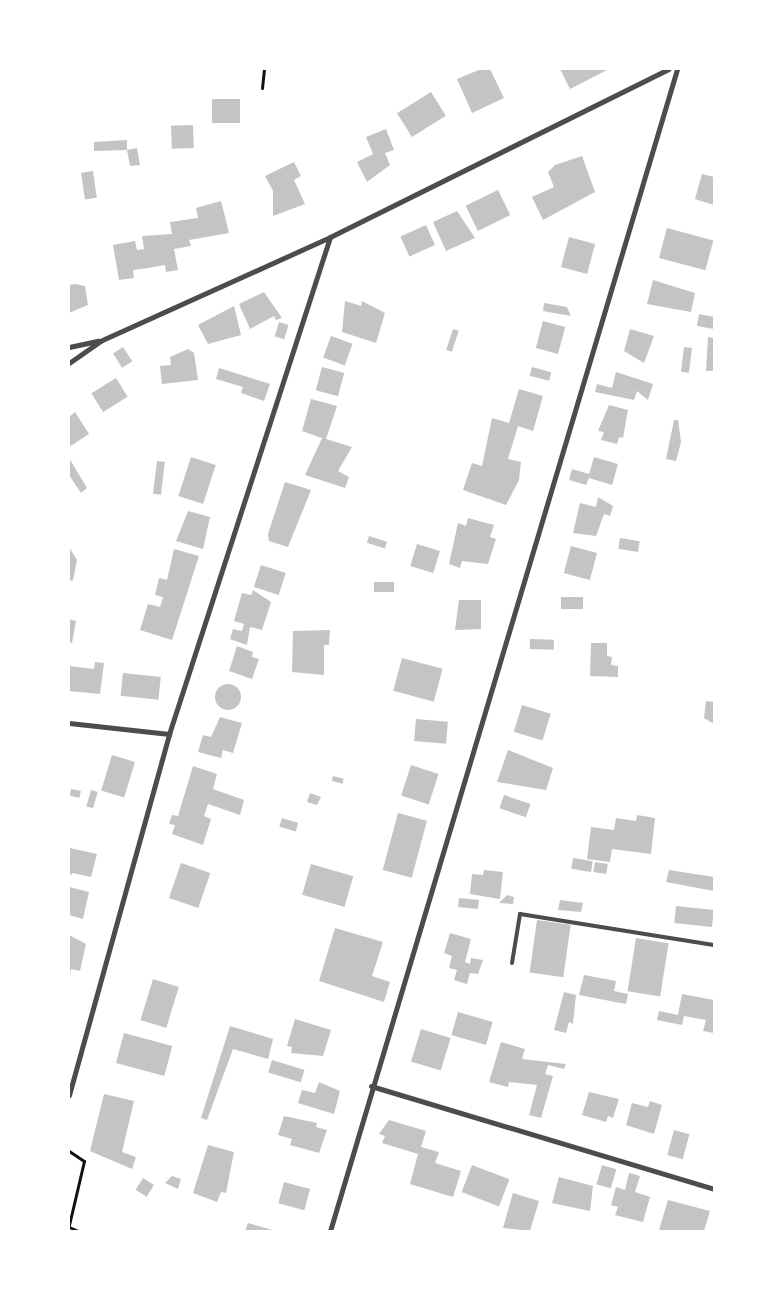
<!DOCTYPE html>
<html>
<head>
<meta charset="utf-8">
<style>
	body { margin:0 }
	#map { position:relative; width:783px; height:1300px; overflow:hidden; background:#fff; font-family:"Titillium Web",sans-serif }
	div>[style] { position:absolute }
	.building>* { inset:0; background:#c4c4c4; transform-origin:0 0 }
	.round { border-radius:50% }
	.path>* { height:3px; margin:-1.5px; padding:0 1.5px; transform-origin:1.5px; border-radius:1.5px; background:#111 }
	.service>* { height:4px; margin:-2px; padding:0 2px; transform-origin:2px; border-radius:2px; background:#4c4c4c }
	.minor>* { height:5px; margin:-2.5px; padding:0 2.5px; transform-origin:2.5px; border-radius:2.5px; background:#4c4c4c }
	span { translate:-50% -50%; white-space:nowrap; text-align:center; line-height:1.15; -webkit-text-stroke:4.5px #fff; paint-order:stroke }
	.frame { position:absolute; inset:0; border:70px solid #fff; pointer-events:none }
</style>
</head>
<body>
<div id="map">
	<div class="building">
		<i style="clip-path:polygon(481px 69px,490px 69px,504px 98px,472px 113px,457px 79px)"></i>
		<i style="clip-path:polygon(560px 69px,609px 69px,570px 89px)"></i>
		<i style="left:431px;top:92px;width:28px;height:40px;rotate:58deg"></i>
		<i style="left:212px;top:99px;width:28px;height:24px"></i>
		<i style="left:193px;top:125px;width:23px;height:22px;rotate:88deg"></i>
		<i style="clip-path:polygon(386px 129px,394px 150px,385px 153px,390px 165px,367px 182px,357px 162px,373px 154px,366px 137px)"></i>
		<i style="clip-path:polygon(127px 140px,127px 150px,137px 148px,140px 165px,130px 166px,127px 150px,94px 151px,94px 142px)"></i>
		<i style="clip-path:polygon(582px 156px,595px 192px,543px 220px,532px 197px,554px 187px,548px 172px,555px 165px)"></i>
		<i style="clip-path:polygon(294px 162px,301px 176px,294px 180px,305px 204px,273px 216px,273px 191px,265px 176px)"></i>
		<i style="left:93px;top:171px;width:27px;height:12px;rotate:82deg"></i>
		<i style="clip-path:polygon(702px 174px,714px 177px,714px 205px,695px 199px)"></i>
		<i style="left:498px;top:190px;width:28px;height:36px;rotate:64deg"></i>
		<i style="clip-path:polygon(221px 201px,229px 233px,189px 240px,191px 246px,174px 249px,178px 270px,166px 272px,165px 265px,148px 268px,133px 270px,134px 278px,119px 280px,113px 245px,135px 241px,137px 250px,144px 249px,142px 236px,172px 234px,170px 222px,198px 218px,196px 208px)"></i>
		<i style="clip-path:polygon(457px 211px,475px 238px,446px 251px,433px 222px)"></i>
		<i style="left:426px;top:225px;width:22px;height:28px;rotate:66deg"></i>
		<i style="left:667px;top:228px;width:48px;height:31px;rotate:15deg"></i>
		<i style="left:569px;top:237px;width:27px;height:31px;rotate:15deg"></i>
		<i style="clip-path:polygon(653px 280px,695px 293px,691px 312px,647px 304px)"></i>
		<i style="clip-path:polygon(75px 284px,85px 286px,88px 305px,69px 313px,69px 285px)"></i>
		<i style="clip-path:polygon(264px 292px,282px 318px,276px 320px,274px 316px,250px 329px,239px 304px)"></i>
		<i style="clip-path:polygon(345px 301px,361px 306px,362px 301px,385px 313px,376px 343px,342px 332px)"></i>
		<i style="clip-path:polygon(544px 303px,567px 307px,571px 316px,543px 311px)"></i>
		<i style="clip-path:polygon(234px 306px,241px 335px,208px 344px,198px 325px)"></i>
		<i style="clip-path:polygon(699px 314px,714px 317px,714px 329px,697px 326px)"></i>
		<i style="left:543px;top:321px;width:23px;height:28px;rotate:15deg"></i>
		<i style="left:279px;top:322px;width:10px;height:15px;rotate:17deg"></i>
		<i style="left:453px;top:329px;width:6px;height:22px;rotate:18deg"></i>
		<i style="clip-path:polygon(630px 329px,654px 336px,644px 363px,624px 351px)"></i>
		<i style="left:331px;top:336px;width:23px;height:23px;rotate:20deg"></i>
		<i style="clip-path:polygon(708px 337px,714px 338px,714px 371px,706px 371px)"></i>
		<i style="left:123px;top:347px;width:17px;height:12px;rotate:57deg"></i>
		<i style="left:684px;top:347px;width:8px;height:25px;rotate:7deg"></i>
		<i style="clip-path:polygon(188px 349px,194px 353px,198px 380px,162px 384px,160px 366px,171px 365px,170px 357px)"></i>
		<i style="left:322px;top:367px;width:23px;height:24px;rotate:15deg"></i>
		<i style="left:532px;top:367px;width:20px;height:9px;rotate:15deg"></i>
		<i style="clip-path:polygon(219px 368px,270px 384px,264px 401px,241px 393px,243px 387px,216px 379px)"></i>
		<i style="clip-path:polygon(616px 372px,653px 384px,648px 400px,637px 391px,634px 400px,595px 392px,597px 384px,612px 388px)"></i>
		<i style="left:116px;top:378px;width:22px;height:29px;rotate:58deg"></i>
		<i style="clip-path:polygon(519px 389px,543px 396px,533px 431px,518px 426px,508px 459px,521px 462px,519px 480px,506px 505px,463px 490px,472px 463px,482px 466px,492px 418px,509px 423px)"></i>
		<i style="clip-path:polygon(311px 399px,337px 406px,326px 439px,352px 447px,338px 471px,349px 477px,345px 488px,305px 475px,322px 438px,302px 431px)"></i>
		<i style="clip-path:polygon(609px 405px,628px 410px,623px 438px,619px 437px,617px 444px,601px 440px,604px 432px,598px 431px)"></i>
		<i style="clip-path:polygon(75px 412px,89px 434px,69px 447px,69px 417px)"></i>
		<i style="clip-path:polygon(674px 420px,678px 420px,681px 442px,676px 461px,666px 459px)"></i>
		<i style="left:191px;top:457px;width:26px;height:41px;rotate:18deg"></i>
		<i style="clip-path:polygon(594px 457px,618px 464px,612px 485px,589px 478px,586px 485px,569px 480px,572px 469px,589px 474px)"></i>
		<i style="clip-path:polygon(69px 458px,87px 488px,81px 493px,69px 475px)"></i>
		<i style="left:157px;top:461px;width:8px;height:33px;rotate:7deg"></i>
		<i style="clip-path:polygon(285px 482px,311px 490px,288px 547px,269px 541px,268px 534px)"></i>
		<i style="clip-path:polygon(598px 497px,613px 506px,610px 516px,604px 514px,596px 536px,573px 533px,580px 503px,596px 507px)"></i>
		<i style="clip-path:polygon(188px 511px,210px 517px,203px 549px,176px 541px)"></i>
		<i style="clip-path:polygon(468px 518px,494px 525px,490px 537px,496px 539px,488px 564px,462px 561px,460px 568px,449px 564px,458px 523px,466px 526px)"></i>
		<i style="left:369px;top:536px;width:19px;height:7px;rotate:18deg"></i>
		<i style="left:620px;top:538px;width:20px;height:11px;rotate:9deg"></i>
		<i style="left:417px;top:544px;width:24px;height:23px;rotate:17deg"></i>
		<i style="left:571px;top:546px;width:27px;height:28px;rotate:15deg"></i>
		<i style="clip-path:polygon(69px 547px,77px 560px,73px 580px,69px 581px)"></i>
		<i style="clip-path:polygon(174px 549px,199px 556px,172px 640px,140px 630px,148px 604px,160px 607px,163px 597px,155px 595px,159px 578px,167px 580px)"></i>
		<i style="left:261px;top:565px;width:26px;height:23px;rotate:18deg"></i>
		<i style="left:394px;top:582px;width:10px;height:20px;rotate:90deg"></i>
		<i style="clip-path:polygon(253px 590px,271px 602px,262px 630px,250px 627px,247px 645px,230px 639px,233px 629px,242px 631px,244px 624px,234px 621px,242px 593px,251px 595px)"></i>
		<i style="left:561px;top:597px;width:22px;height:12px"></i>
		<i style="clip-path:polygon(459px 600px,481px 600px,481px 629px,455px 630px)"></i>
		<i style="clip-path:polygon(69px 619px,76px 621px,72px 643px,69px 642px)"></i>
		<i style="clip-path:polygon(330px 630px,329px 645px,324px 645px,324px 675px,292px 672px,293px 631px)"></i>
		<i style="left:530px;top:639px;width:24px;height:10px;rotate:2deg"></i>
		<i style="clip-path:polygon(591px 643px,607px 643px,607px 656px,612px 657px,611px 665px,618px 666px,618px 677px,590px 676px)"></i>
		<i style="clip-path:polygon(237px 646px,253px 652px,252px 657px,259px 659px,252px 679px,229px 671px)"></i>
		<i style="left:402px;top:658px;width:42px;height:34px;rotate:15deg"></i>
		<i style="clip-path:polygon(95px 662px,104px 663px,100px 694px,69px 691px,69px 666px,94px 669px)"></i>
		<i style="left:123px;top:673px;width:38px;height:23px;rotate:6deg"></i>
		<i class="round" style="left:215px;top:684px;width:26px;height:26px"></i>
		<i style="clip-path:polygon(706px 701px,714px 702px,714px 724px,704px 718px)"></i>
		<i style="left:522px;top:705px;width:30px;height:28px;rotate:17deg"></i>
		<i style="clip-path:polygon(220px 717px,242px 723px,233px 753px,223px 750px,221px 758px,198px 752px,203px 735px,211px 737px)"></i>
		<i style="left:416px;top:719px;width:32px;height:22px;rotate:5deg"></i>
		<i style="clip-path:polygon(508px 750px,553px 768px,546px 790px,497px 782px)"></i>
		<i style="left:112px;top:755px;width:24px;height:37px;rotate:17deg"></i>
		<i style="left:411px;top:765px;width:29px;height:32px;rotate:18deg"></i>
		<i style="clip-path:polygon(193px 766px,217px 774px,213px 789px,244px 800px,240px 815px,208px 804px,204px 816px,211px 819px,203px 845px,172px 834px,175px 825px,169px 824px,172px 815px,178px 816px)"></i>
		<i style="left:333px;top:776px;width:11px;height:5px;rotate:15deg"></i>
		<i style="left:71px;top:789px;width:10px;height:7px;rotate:11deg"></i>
		<i style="left:91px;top:790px;width:7px;height:17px;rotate:16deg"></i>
		<i style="clip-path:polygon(310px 793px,321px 797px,317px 805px,307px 802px)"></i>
		<i style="left:504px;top:795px;width:28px;height:14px;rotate:19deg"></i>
		<i style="left:398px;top:813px;width:30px;height:59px;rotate:15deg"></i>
		<i style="clip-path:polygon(637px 815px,655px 818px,651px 854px,612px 849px,610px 862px,587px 859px,591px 827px,614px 830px,616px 818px,636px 821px)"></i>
		<i style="left:282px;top:818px;width:17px;height:9px;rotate:17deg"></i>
		<i style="clip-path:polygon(70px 848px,97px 854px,91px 877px,73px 873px,69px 876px)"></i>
		<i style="left:573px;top:858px;width:20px;height:11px;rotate:9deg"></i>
		<i style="left:595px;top:862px;width:13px;height:10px;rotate:9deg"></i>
		<i style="left:181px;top:863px;width:31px;height:37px;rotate:19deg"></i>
		<i style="left:311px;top:864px;width:44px;height:32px;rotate:16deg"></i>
		<i style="clip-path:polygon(484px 870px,503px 872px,500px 899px,470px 894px,472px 874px,483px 875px)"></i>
		<i style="clip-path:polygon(669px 870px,714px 877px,714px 891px,666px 882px)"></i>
		<i style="clip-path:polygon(69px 887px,89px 892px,83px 919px,69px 915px)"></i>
		<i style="clip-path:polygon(507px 895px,514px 897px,513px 904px,499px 903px)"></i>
		<i style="left:459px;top:898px;width:20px;height:9px;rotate:6deg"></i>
		<i style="clip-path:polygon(560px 900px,583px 903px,581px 912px,558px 910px)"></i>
		<i style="left:676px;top:906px;width:38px;height:17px;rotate:6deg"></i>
		<i style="left:537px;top:920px;width:34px;height:53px;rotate:8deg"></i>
		<i style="clip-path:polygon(335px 928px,383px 942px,372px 976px,390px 982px,384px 1002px,319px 981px)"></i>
		<i style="clip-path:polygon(450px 933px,471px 939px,465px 962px,470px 964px,471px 958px,483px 960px,478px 974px,470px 973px,467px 984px,454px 980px,457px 970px,449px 968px,452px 956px,444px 953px)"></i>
		<i style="clip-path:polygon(69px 935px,86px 944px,80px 971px,71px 969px,70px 975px)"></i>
		<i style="left:636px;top:938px;width:33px;height:54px;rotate:9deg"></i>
		<i style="clip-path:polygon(584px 975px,616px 981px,614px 991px,628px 994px,626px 1004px,579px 995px)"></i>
		<i style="left:153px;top:979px;width:27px;height:43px;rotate:17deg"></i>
		<i style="clip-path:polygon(564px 992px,576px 995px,573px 1024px,569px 1022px,566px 1033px,554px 1030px)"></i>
		<i style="clip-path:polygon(682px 994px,714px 1000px,714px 1033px,703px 1031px,706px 1020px,684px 1016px,682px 1025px,657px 1020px,659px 1011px,678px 1015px)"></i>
		<i style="left:458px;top:1012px;width:36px;height:24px;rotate:16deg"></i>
		<i style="clip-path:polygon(295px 1019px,331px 1030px,323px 1056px,291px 1053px,292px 1047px,287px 1046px)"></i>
		<i style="clip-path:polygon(230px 1026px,273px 1039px,268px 1059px,233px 1049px,207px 1120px,201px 1118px)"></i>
		<i style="left:421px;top:1029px;width:31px;height:34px;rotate:17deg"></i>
		<i style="left:124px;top:1033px;width:50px;height:31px;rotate:15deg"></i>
		<i style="clip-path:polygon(501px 1042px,525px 1049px,522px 1059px,566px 1064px,564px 1069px,548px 1065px,545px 1074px,553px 1076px,541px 1118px,529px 1115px,537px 1085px,509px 1082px,508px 1087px,489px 1082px)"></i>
		<i style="left:272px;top:1060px;width:34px;height:13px;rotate:17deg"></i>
		<i style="clip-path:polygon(319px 1082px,340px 1091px,334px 1114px,298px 1103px,302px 1090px,315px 1093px)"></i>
		<i style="clip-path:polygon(589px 1092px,619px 1099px,613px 1118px,608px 1116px,606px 1122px,582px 1115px)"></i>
		<i style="clip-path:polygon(104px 1094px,134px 1101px,122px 1152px,136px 1157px,132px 1169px,90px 1151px)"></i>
		<i style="clip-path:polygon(650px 1101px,662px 1105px,654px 1134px,626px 1125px,632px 1103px,648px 1107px)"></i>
		<i style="clip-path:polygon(284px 1116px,317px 1123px,316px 1127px,327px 1130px,319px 1153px,290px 1145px,292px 1139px,278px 1135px)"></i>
		<i style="clip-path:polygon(389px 1120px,426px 1131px,421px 1147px,439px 1152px,435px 1163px,461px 1171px,453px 1197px,410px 1184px,418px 1154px,382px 1143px,385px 1136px,379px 1134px)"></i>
		<i style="left:674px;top:1130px;width:16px;height:26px;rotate:15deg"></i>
		<i style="clip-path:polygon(208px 1145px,234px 1152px,226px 1193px,221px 1192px,217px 1202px,193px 1193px)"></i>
		<i style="left:472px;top:1165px;width:40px;height:29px;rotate:21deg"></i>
		<i style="left:602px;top:1165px;width:15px;height:20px;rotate:16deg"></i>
		<i style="clip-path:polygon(629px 1173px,640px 1176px,635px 1192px,650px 1197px,643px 1222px,615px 1215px,618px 1207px,611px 1205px,616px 1187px,625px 1190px)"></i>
		<i style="clip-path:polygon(172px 1176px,181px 1179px,178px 1189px,165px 1183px)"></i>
		<i style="clip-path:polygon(559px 1177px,593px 1186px,590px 1211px,552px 1203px)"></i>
		<i style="left:143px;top:1178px;width:13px;height:14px;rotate:32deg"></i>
		<i style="left:284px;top:1182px;width:27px;height:22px;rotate:15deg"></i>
		<i style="clip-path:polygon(513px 1193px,539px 1201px,530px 1231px,503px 1228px)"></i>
		<i style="clip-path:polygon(668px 1200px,710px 1211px,704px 1231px,659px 1230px)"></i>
		<i style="clip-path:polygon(248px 1223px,276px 1231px,245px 1231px)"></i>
	</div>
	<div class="path">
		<i style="left:262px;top:88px;width:19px;rotate:-84deg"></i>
		<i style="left:69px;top:1151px;width:18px;rotate:34deg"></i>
		<i style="left:84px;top:1161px;width:66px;rotate:103.2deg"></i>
		<i style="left:69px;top:1227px;width:10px;rotate:24deg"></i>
	</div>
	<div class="service">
		<i style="left:512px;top:963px;width:50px;rotate:-80.7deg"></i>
		<i style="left:520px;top:914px;width:196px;rotate:9.1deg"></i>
	</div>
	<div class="minor">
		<i style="left:69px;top:347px;width:30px;rotate:-12deg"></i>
		<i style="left:69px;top:363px;width:38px;rotate:-35deg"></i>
		<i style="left:100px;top:341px;width:252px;rotate:-24.3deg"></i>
		<i style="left:330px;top:237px;width:378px;rotate:-26.4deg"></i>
		<i style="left:69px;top:723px;width:101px;rotate:6.3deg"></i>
		<i style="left:371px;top:1086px;width:358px;rotate:16.7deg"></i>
		<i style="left:69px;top:1095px;width:375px;rotate:-74.5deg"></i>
		<i style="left:169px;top:734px;width:522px;rotate:-72.05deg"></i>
		<i style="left:330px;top:1231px;width:1213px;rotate:-73.37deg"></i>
	</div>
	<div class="frame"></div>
</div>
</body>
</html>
